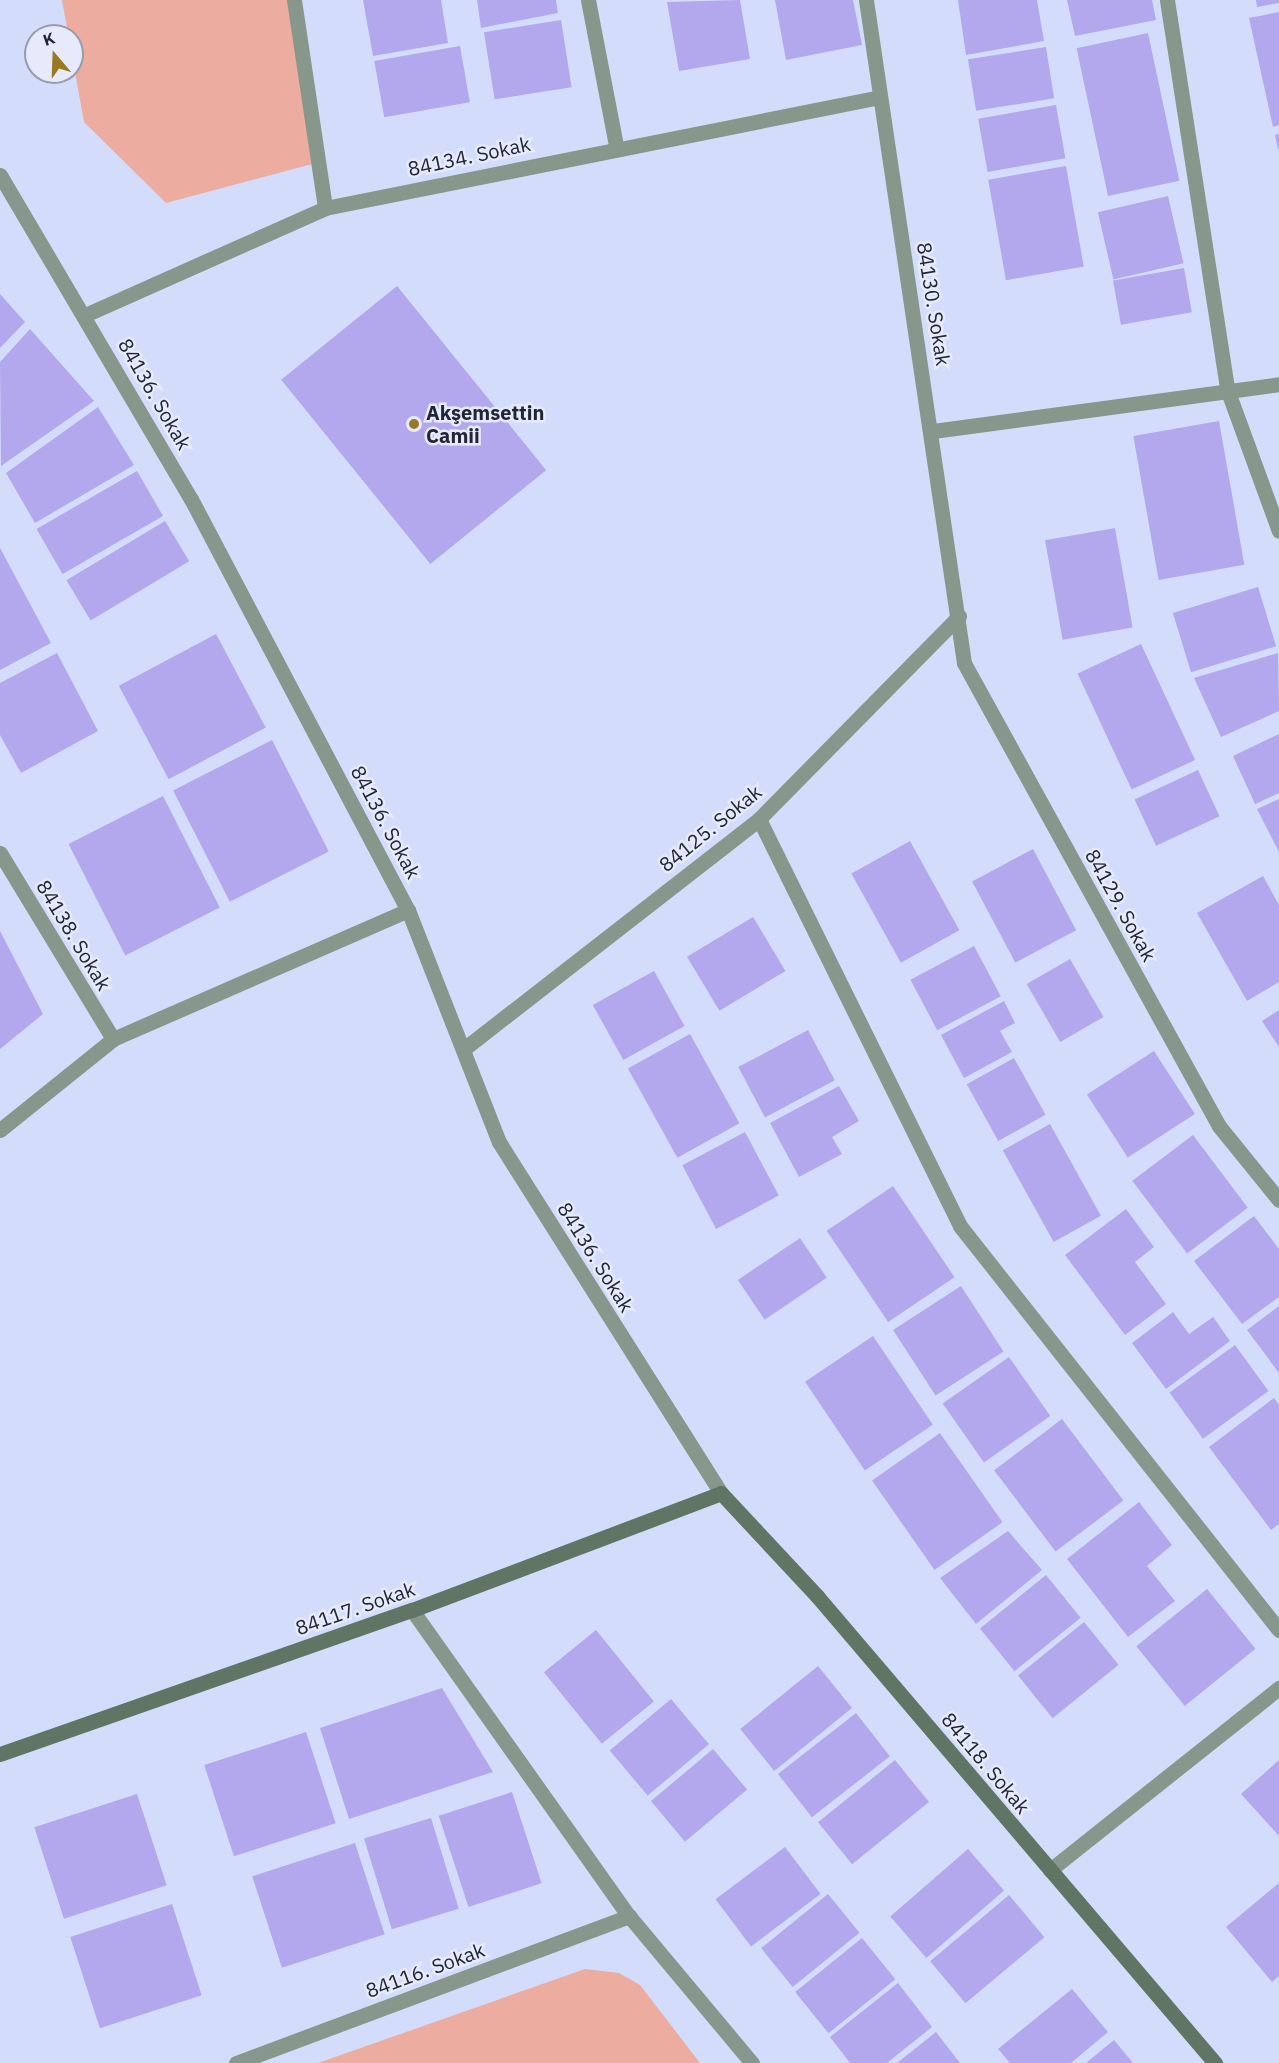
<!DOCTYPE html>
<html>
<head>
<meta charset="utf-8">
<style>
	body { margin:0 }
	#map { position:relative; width:1279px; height:2063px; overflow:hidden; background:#d3ddfb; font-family:"IBM Plex Sans",sans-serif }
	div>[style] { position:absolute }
	.green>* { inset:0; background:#ecada0 }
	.building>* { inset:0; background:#b3a7ee; transform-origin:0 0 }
	.minor>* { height:15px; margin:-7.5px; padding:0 7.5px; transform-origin:7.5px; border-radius:7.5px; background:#88978b }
	.secondary>* { height:15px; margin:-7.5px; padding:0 7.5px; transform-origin:7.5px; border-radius:7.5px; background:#607564 }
	.dots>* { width:16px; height:16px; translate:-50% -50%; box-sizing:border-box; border:3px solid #e6eafa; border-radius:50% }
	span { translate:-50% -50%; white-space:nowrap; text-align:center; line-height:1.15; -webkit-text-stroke:5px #e6eafa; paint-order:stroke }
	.street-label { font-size:20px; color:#222634 }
	.poi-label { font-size:20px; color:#222634; font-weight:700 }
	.left { translate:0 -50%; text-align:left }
	.north { position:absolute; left:24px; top:24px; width:60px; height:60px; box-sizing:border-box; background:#e6eafa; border:2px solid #989cab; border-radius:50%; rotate:341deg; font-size:16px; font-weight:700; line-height:24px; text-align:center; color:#222634 }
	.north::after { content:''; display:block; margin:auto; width:21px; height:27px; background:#967b23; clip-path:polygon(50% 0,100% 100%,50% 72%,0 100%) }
</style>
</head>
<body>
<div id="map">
	<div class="green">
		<i style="clip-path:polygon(62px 0,290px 0,320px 162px,166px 203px,84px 122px)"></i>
		<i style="clip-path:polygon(585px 1969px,619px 1973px,640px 1985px,700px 2063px,318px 2063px)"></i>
	</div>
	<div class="building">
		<i style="clip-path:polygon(363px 0,441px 0,448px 43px,373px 56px)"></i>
		<i style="clip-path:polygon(477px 0,556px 0,558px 13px,481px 28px)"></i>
		<i style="clip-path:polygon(740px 0,750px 59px,679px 71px,667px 2px)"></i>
		<i style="clip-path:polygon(775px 0,853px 0,862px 45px,786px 60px)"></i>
		<i style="clip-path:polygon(958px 0,1037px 0,1044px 41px,966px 55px)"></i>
		<i style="clip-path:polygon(1067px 0,1152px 0,1156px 20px,1075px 36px)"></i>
		<i style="clip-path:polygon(1256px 0,1279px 0,1279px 3px,1257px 7px)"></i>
		<i style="clip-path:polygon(1279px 12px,1279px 125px,1273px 127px,1249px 18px)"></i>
		<i style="left:561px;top:20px;width:68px;height:78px;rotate:81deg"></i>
		<i style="left:1148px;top:33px;width:151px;height:73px;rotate:78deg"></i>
		<i style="left:460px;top:46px;width:57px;height:87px;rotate:80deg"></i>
		<i style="left:1046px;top:47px;width:52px;height:79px;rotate:81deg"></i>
		<i style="left:1056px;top:105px;width:54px;height:79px;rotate:80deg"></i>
		<i style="clip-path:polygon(1279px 134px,1279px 149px,1278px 149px,1275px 135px)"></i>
		<i style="left:1066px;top:166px;width:102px;height:79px;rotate:80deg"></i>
		<i style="left:1168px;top:196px;width:69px;height:72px;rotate:77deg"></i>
		<i style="left:1184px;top:268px;width:45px;height:72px;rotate:80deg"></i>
		<i style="left:397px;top:286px;width:237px;height:149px;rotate:51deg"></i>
		<i style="clip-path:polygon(0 294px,25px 322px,0 348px)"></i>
		<i style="clip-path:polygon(30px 329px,94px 401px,1px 466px,0 362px)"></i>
		<i style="clip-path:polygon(98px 407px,134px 465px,35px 523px,6px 473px)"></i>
		<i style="left:1219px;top:421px;width:146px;height:87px;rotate:80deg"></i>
		<i style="left:137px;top:471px;width:52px;height:116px;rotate:60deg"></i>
		<i style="left:165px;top:521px;width:47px;height:115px;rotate:59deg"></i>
		<i style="left:1115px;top:528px;width:101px;height:71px;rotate:80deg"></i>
		<i style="clip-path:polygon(0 548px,51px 643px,0 670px)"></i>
		<i style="left:1258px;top:587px;width:62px;height:89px;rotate:73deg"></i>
		<i style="left:216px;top:634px;width:106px;height:110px;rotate:62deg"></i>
		<i style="left:1141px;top:644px;width:128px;height:70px;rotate:65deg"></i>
		<i style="clip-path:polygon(57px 653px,98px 731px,21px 773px,0 735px,0 683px)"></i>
		<i style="clip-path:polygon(1278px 653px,1279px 711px,1221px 737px,1194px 678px)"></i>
		<i style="clip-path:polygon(1279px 734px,1279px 793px,1255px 804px,1233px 756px)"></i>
		<i style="left:272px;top:740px;width:125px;height:111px;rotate:63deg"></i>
		<i style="left:1198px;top:770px;width:51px;height:70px;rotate:65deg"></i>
		<i style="left:163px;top:796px;width:125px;height:106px;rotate:63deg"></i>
		<i style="clip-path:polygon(1279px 799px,1279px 852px,1257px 809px)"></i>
		<i style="left:910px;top:841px;width:102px;height:67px;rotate:61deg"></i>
		<i style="left:1033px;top:849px;width:92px;height:69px;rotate:62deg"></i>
		<i style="clip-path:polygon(1263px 876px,1279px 905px,1279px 982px,1247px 1001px,1197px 913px)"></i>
		<i style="left:753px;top:917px;width:63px;height:77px;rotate:59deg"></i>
		<i style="clip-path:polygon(0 931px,43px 1014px,0 1049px)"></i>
		<i style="left:974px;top:946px;width:57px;height:72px;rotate:62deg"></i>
		<i style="left:1070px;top:959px;width:67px;height:50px;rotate:60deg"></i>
		<i style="left:654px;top:971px;width:63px;height:70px;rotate:61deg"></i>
		<i style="clip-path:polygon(1004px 1001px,1015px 1023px,1000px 1031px,1012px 1052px,964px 1078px,941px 1035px)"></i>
		<i style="clip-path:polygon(1279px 1010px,1279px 1047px,1262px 1021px)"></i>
		<i style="left:808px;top:1030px;width:57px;height:79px;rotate:62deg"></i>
		<i style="left:690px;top:1034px;width:102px;height:71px;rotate:61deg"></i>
		<i style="left:1154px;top:1051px;width:75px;height:80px;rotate:57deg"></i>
		<i style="left:1014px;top:1058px;width:65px;height:54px;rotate:61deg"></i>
		<i style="clip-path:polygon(839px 1086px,859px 1121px,832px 1137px,842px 1154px,799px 1177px,770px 1123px)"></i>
		<i style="left:1050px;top:1124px;width:105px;height:54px;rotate:61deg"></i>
		<i style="left:745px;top:1132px;width:72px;height:71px;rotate:62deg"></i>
		<i style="left:1193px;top:1135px;width:91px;height:76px;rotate:53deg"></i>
		<i style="left:893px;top:1186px;width:110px;height:80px;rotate:56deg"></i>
		<i style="clip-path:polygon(1126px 1209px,1154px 1247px,1135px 1262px,1166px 1304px,1125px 1335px,1065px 1255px)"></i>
		<i style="clip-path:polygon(1254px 1216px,1279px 1249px,1279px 1297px,1242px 1324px,1194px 1261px)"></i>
		<i style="left:800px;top:1238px;width:48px;height:75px;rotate:56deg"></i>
		<i style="left:961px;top:1286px;width:78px;height:81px;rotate:57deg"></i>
		<i style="clip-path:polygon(1279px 1306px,1279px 1373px,1247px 1330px)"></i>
		<i style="clip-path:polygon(1173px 1312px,1189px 1334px,1213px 1317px,1230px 1341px,1166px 1389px,1132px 1343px)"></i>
		<i style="left:873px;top:1336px;width:107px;height:82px;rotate:56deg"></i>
		<i style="left:1235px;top:1345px;width:57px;height:81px;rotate:54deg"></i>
		<i style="left:1009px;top:1357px;width:72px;height:81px;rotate:55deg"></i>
		<i style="clip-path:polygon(1274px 1398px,1279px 1405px,1279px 1524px,1271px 1530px,1209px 1447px)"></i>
		<i style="left:1062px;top:1419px;width:102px;height:85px;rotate:53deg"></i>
		<i style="left:940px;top:1433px;width:109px;height:83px;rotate:55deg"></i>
		<i style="clip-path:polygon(1139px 1502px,1172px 1545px,1147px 1566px,1175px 1601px,1128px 1637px,1067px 1559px)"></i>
		<i style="clip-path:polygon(1008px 1531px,1042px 1570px,976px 1624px,940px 1578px)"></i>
		<i style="left:1046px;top:1575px;width:55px;height:85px;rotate:51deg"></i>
		<i style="left:1207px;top:1589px;width:77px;height:91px;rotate:51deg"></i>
		<i style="left:1084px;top:1622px;width:55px;height:85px;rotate:51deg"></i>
		<i style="left:596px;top:1630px;width:92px;height:67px;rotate:51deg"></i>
		<i style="left:818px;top:1666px;width:54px;height:100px;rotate:51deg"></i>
		<i style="clip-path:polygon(442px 1688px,493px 1772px,349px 1819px,320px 1728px)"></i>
		<i style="left:671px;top:1699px;width:59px;height:80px;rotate:50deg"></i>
		<i style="left:856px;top:1713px;width:55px;height:99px;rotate:52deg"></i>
		<i style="left:306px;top:1732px;width:96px;height:107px;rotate:72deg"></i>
		<i style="left:713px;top:1749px;width:53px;height:81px;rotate:50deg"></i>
		<i style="left:895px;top:1760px;width:54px;height:99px;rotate:51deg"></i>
		<i style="clip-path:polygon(1279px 1760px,1279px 1836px,1241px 1794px)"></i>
		<i style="left:512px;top:1792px;width:96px;height:77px;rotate:72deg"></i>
		<i style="left:137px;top:1794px;width:96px;height:108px;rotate:72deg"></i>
		<i style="left:431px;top:1818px;width:95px;height:70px;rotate:73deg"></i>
		<i style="left:355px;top:1843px;width:96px;height:108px;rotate:72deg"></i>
		<i style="left:785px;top:1847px;width:59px;height:87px;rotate:53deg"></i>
		<i style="left:968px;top:1849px;width:55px;height:103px;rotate:49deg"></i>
		<i style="clip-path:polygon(1279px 1883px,1279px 1976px,1272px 1982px,1226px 1927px)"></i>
		<i style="left:828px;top:1894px;width:50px;height:86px;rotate:51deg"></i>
		<i style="left:1009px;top:1895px;width:55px;height:103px;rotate:50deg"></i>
		<i style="left:172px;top:1904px;width:96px;height:107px;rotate:72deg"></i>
		<i style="left:862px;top:1938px;width:53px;height:86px;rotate:51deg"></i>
		<i style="clip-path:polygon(898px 1983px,932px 2027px,887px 2063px,850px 2063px,830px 2037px)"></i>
		<i style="clip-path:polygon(1072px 1989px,1108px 2032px,1071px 2063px,1010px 2063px,998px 2049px)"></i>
		<i style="clip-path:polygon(936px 2032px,960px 2063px,897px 2063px)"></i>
		<i style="clip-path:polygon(1114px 2040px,1133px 2063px,1086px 2063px)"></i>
	</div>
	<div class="minor">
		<i style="left:294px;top:0;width:210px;rotate:81.5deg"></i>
		<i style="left:588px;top:0;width:149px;rotate:79.1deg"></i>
		<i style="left:866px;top:0;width:670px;rotate:81.59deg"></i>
		<i style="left:964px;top:663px;width:529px;rotate:61.16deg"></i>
		<i style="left:1219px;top:1126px;width:95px;rotate:51deg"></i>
		<i style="left:1167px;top:0;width:394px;rotate:81.2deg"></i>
		<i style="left:1227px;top:389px;width:151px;rotate:69.9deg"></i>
		<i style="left:0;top:175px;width:376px;rotate:59.5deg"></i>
		<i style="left:191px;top:499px;width:465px;rotate:62.2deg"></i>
		<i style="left:408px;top:910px;width:249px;rotate:68.6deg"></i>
		<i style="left:499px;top:1142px;width:415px;rotate:57.7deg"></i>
		<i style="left:85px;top:315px;width:263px;rotate:-24deg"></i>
		<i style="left:325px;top:208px;width:566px;rotate:-11.31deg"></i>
		<i style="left:933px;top:431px;width:349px;rotate:-7.7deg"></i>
		<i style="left:759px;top:819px;width:454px;rotate:63.7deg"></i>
		<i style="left:960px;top:1226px;width:515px;rotate:51.71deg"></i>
		<i style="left:0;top:853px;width:218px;rotate:58.7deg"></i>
		<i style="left:465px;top:1048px;width:373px;rotate:-37.9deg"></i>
		<i style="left:759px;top:819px;width:285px;rotate:-45.4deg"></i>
		<i style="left:0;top:1130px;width:145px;rotate:-38.8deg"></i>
		<i style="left:113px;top:1039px;width:322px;rotate:-23.6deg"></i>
		<i style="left:412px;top:1610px;width:375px;rotate:54.7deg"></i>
		<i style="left:629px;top:1916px;width:192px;rotate:50.1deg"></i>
		<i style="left:1050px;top:1870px;width:293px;rotate:-38.5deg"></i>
		<i style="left:236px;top:2063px;width:420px;rotate:-20.5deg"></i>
	</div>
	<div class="secondary">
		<i style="left:0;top:1754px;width:436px;rotate:-19.3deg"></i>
		<i style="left:412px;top:1610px;width:330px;rotate:-20.7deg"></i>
		<i style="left:721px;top:1493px;width:141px;rotate:47deg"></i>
		<i style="left:817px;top:1596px;width:614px;rotate:49.56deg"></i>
	</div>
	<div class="dots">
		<i style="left:414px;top:424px;background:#967b23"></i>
	</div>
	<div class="street-label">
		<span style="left:469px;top:156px;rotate:-12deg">84134. Sokak</span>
		<span style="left:934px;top:304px;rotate:81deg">84130. Sokak</span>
		<span style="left:155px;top:394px;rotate:60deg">84136. Sokak</span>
		<span style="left:386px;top:822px;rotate:62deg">84136. Sokak</span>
		<span style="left:710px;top:828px;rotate:-39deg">84125. Sokak</span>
		<span style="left:1121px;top:905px;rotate:61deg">84129. Sokak</span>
		<span style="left:74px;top:935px;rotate:59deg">84138. Sokak</span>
		<span style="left:596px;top:1257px;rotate:58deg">84136. Sokak</span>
		<span style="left:355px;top:1608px;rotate:-19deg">84117. Sokak</span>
		<span style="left:986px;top:1763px;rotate:50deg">84118. Sokak</span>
		<span style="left:425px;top:1970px;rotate:-20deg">84116. Sokak</span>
	</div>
	<div class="poi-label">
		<span class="left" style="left:426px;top:424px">Akşemsettin<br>Camii</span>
	</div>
	<div class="north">K</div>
</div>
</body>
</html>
